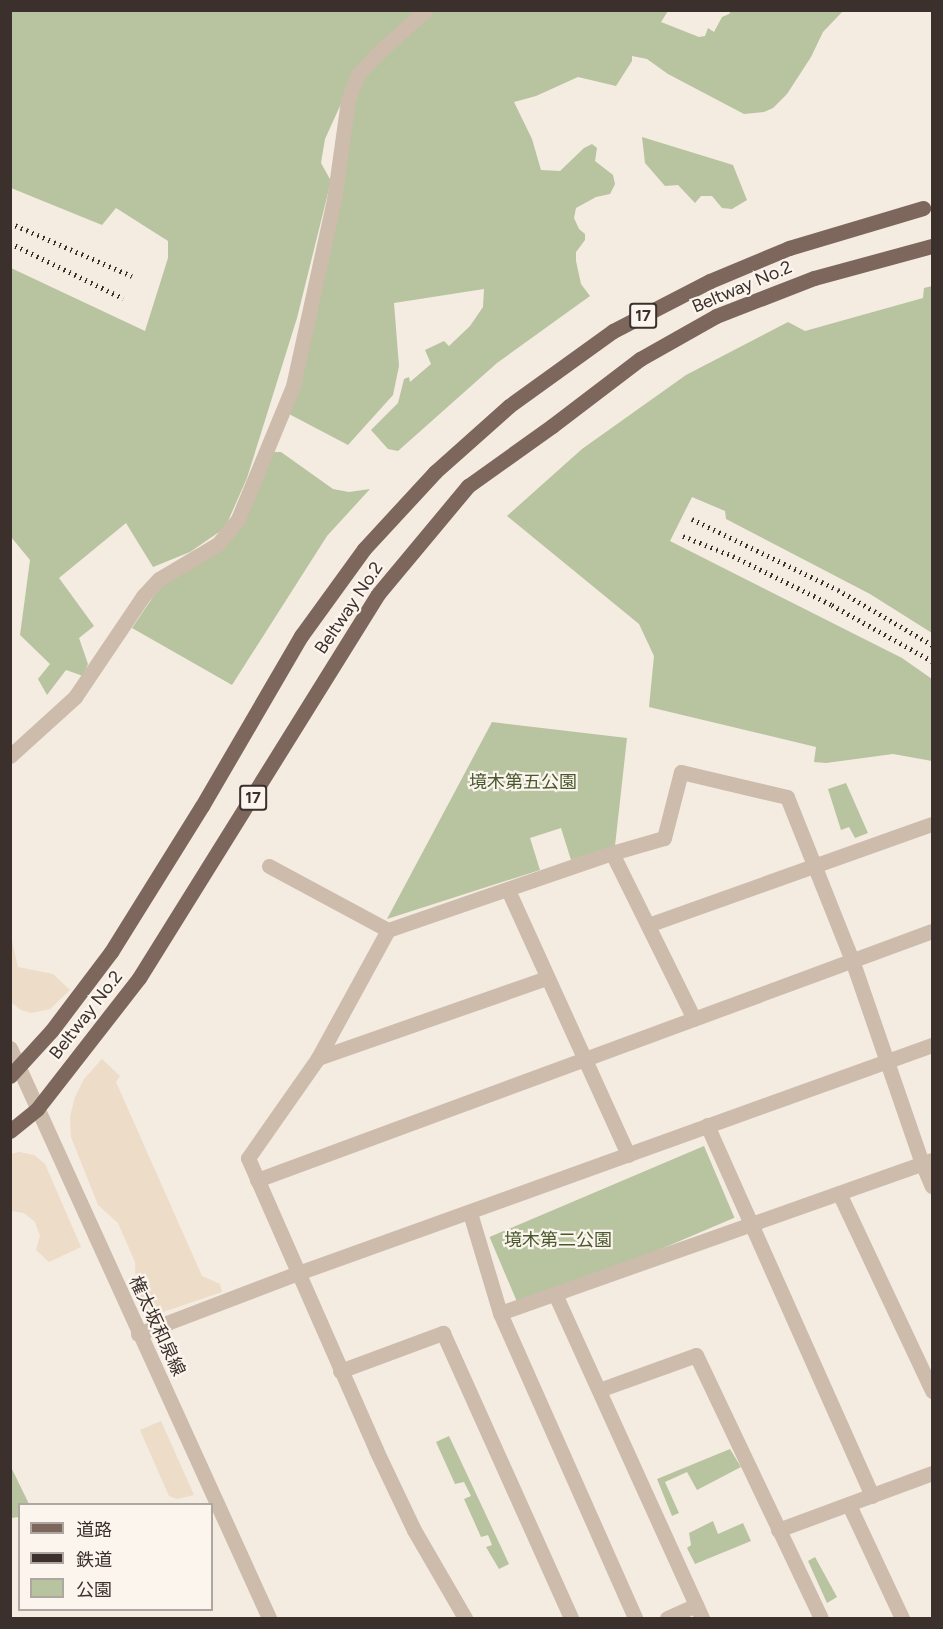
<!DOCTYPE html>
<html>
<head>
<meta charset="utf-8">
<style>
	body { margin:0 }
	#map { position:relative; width:943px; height:1629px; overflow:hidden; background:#f4ebe1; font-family:Figtree,"Noto Sans JP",sans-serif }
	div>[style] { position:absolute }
	.green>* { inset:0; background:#b8c4a0; transform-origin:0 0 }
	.plaza>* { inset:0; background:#ecdcc8 }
	.minor>* { height:15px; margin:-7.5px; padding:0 7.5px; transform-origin:7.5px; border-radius:7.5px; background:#cdbbac }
	.major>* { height:15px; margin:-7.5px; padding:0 7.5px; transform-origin:7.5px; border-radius:7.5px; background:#7d675c }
	.rail>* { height:4.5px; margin-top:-2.25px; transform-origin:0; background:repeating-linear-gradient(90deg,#3b302b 0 1.5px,transparent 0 6px) }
	.major-bridge>* { height:15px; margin:-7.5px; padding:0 7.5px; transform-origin:7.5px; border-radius:7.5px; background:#7d675c }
	span { translate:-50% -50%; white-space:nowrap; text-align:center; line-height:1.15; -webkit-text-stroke:4.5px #fbf5ee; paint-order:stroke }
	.shield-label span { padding:2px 4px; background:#fbf5ee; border:2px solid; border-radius:4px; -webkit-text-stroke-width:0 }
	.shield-label { font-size:16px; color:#3b302b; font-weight:700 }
	.street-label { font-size:18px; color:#3b302b }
	.park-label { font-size:18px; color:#4a5a2e }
	.frame { position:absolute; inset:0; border:12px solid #3b302b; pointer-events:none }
	.legend { position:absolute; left:18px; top:1503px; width:195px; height:108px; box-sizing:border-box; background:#fbf5ee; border:2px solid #aea6a0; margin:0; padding:8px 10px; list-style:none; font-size:18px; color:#3b302b }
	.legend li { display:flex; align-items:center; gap:12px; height:30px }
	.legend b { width:30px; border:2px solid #aea6a0 }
</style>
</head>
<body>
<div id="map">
	<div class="green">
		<i style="clip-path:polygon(10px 11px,420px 11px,355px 73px,325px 139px,321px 163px,331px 181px,297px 318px,247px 478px,225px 528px,190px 552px,153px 567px,126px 523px,59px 578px,94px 626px,79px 638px,88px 664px,83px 676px,66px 670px,47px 695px,38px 679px,50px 664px,20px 635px,30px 560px,11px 537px,11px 268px,145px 331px,168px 258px,168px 241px,116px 208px,102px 225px,11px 188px)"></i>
		<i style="clip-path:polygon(430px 11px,668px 11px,661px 22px,699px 37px,705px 36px,708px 28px,714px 32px,722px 17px,729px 14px,731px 11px,843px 11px,823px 32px,811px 57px,787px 94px,773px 108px,764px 112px,744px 114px,668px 74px,647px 59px,632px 56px,632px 61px,616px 86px,578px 77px,536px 96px,514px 102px,532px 139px,541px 170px,560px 171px,584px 148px,592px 144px,597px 148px,595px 161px,613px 175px,615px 184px,610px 194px,596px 197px,576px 208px,574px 218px,579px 229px,585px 234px,585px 240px,576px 252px,576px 261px,581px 284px,590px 296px,497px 363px,398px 451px,388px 449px,371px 430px,398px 403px,404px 379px,409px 377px,410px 382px,431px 364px,425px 350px,444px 341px,449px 346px,470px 326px,483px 307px,484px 289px,394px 303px,399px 366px,393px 395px,348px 445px,289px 414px,352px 101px,361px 78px)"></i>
		<i style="clip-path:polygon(642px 137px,733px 165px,747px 200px,732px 209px,722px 208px,712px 196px,701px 196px,695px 203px,678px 185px,665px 186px,645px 163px)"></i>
		<i style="clip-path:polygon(932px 286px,932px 633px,870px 594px,726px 519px,725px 511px,692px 497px,670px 541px,902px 658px,932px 679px,932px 761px,893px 754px,826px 763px,814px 762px,816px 747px,649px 707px,654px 656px,639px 624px,507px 516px,582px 449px,686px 375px,788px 322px,805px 331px,923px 298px,924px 288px)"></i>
		<i style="clip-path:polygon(274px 452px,281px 452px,333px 489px,349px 492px,370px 489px,327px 536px,232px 685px,132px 628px,155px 594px,167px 582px,204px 561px)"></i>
		<i style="clip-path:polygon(492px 722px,627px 738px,615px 846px,571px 860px,561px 828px,530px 838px,540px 870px,387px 919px)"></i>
		<i style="clip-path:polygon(846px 783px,868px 833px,855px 838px,849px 827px,841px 830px,828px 789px)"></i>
		<i style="left:704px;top:1146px;width:78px;height:233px;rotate:67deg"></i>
		<i style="clip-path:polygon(449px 1436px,509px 1564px,499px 1569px,486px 1547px,492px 1545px,488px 1535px,481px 1537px,464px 1499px,471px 1496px,464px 1482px,455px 1484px,436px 1442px)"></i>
		<i style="clip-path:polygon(730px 1449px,741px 1467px,697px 1490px,687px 1472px,665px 1482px,679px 1513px,672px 1516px,657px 1479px)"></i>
		<i style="clip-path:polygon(10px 1465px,29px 1504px,20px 1504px,19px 1517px,11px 1518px)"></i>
		<i style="clip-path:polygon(713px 1521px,718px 1534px,743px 1523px,751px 1541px,695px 1564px,687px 1548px,691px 1545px,689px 1533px)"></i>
		<i style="clip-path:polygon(815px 1557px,837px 1597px,827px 1603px,808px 1561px)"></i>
	</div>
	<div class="plaza">
		<i style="clip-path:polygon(11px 937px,18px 967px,53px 974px,70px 990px,50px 1009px,31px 1013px,21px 1010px,11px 1002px)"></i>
		<i style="clip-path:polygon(102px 1059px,120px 1076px,116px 1082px,202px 1276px,220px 1284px,222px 1292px,157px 1314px,142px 1305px,136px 1290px,135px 1262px,118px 1223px,98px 1205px,71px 1137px,70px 1117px,75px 1097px,84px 1079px)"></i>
		<i style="clip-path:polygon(19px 1152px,34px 1155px,45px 1164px,81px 1247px,49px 1262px,36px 1250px,40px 1236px,35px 1222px,24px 1213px,11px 1211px,11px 1154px)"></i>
		<i style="clip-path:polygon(161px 1421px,194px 1495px,177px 1499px,169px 1496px,140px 1430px)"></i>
	</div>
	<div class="minor">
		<i style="left:10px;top:756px;width:88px;rotate:-42.2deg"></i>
		<i style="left:75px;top:697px;width:122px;rotate:-56deg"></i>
		<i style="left:143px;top:596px;width:23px;rotate:-47deg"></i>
		<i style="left:159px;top:579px;width:69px;rotate:-30.7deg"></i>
		<i style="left:218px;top:544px;width:32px;rotate:-51deg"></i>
		<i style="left:238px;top:519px;width:144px;rotate:-67.5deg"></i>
		<i style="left:293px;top:386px;width:190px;rotate:-77.6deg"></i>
		<i style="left:334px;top:200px;width:101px;rotate:-82deg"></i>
		<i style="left:348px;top:100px;width:28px;rotate:-69deg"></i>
		<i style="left:358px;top:74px;width:33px;rotate:-46deg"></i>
		<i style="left:381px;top:50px;width:60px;rotate:-41.6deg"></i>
		<i style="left:612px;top:853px;width:54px;rotate:-16.1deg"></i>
		<i style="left:664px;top:838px;width:68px;rotate:-75.6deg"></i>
		<i style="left:681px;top:772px;width:109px;rotate:13.3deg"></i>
		<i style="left:787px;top:797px;width:175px;rotate:68.3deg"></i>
		<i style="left:852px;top:960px;width:215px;rotate:71deg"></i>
		<i style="left:922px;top:1163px;width:25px;rotate:67deg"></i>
		<i style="left:269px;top:866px;width:135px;rotate:28.3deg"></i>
		<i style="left:388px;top:930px;width:237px;rotate:-19deg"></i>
		<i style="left:612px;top:853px;width:185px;rotate:63.7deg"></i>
		<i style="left:508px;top:890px;width:291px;rotate:65.6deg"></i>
		<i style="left:648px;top:925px;width:301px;rotate:-19.6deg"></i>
		<i style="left:388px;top:930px;width:146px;rotate:118.7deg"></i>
		<i style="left:318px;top:1058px;width:122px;rotate:125deg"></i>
		<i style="left:248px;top:1158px;width:319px;rotate:66.3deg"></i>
		<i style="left:376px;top:1450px;width:89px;rotate:64.6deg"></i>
		<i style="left:414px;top:1530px;width:102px;rotate:59.9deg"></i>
		<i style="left:10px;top:1048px;width:626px;rotate:65.56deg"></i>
		<i style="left:318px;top:1058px;width:242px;rotate:-19.3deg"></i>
		<i style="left:707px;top:1125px;width:406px;rotate:66deg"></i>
		<i style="left:257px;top:1180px;width:719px;rotate:-20.25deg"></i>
		<i style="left:839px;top:1193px;width:219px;rotate:64.8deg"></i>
		<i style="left:470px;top:1213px;width:104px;rotate:73.3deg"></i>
		<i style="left:500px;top:1313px;width:334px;rotate:66.1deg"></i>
		<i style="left:555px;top:1294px;width:356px;rotate:65.6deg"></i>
		<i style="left:500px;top:1313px;width:458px;rotate:-19.5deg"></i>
		<i style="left:138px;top:1334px;width:171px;rotate:-20.9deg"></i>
		<i style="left:298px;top:1273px;width:674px;rotate:-19.78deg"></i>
		<i style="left:340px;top:1371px;width:110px;rotate:-20.3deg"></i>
		<i style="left:443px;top:1333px;width:312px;rotate:65.8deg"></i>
		<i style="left:599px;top:1390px;width:103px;rotate:-19.8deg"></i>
		<i style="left:696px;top:1355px;width:291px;rotate:64.6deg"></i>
		<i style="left:849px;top:1505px;width:125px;rotate:64.9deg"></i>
		<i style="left:778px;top:1530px;width:164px;rotate:-20.3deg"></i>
		<i style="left:667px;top:1618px;width:32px;rotate:-24deg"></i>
	</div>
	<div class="major">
		<i style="left:509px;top:406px;width:128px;rotate:-35.8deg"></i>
		<i style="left:613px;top:331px;width:109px;rotate:-27.3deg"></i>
		<i style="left:710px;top:281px;width:86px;rotate:-22.7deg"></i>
		<i style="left:552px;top:426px;width:111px;rotate:-37.3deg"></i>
		<i style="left:640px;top:359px;width:87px;rotate:-29.5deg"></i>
		<i style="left:716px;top:316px;width:105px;rotate:-21.2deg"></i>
		<i style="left:10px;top:1076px;width:62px;rotate:-47.6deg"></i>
		<i style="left:52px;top:1030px;width:98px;rotate:-52.9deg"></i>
		<i style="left:111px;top:952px;width:172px;rotate:-58.1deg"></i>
		<i style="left:202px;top:806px;width:197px;rotate:-59.8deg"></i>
		<i style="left:301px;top:636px;width:107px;rotate:-54.1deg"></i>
		<i style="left:364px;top:549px;width:105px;rotate:-47.3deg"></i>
		<i style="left:10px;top:1131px;width:35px;rotate:-39deg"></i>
		<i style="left:37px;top:1109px;width:166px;rotate:-52.1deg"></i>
		<i style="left:139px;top:978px;width:452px;rotate:-58.1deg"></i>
		<i style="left:378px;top:594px;width:141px;rotate:-50.2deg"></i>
	</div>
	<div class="rail">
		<i style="left:10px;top:223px;width:133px;rotate:23.5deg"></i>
		<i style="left:10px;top:243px;width:126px;rotate:26deg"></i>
		<i style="left:692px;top:519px;width:162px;rotate:25.9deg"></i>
		<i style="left:838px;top:590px;width:109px;rotate:30.3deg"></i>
		<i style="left:683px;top:536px;width:54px;rotate:21.8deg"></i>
		<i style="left:733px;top:556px;width:110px;rotate:26.3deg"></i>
		<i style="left:832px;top:605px;width:115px;rotate:29.2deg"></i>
	</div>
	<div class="major-bridge">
		<i style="left:789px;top:248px;width:140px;rotate:-16.6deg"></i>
		<i style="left:814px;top:278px;width:122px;rotate:-15.2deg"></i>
		<i style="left:435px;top:472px;width:99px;rotate:-41.7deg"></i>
		<i style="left:468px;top:486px;width:103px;rotate:-35.5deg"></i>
	</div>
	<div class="shield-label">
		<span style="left:643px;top:316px">17</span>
		<span style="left:253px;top:798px">17</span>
	</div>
	<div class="street-label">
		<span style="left:742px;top:287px;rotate:-23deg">Beltway No.2</span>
		<span style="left:349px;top:608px;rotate:-56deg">Beltway No.2</span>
		<span style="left:86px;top:1015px;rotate:-52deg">Beltway No.2</span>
		<span style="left:157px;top:1326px;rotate:65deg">権太坂和泉線</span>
	</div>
	<div class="park-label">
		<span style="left:523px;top:782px">境木第五公園</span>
		<span style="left:558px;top:1240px">境木第二公園</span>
	</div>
	<div class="frame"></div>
	<ul class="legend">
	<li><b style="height:8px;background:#7d675c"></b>道路</li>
	<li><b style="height:8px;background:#3b302b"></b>鉄道</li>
	<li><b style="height:16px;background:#b8c4a0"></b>公園</li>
	</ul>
</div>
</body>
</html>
